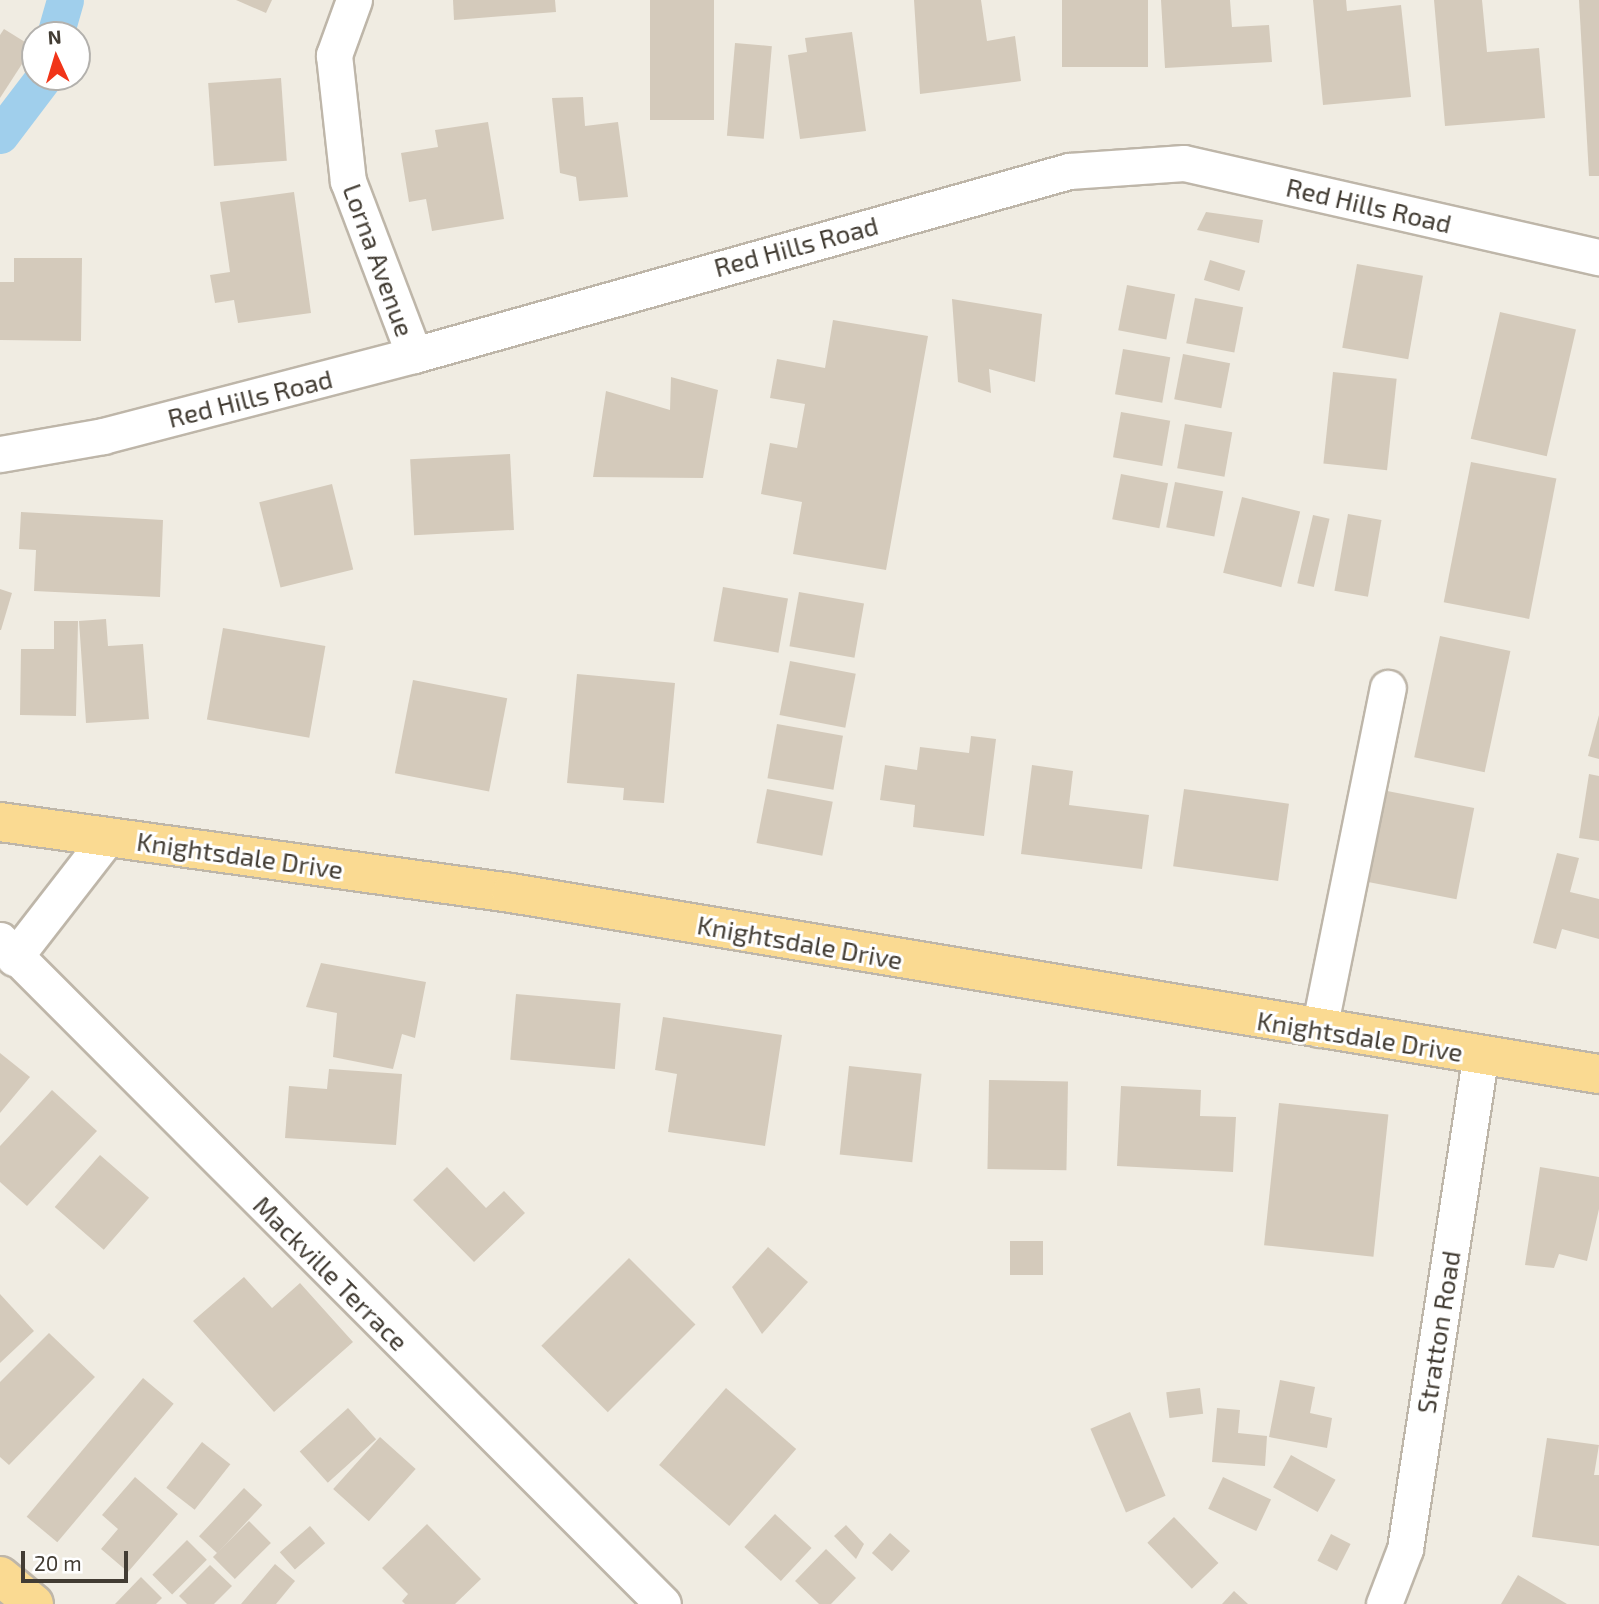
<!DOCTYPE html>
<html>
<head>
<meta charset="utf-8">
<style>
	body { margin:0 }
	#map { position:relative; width:1599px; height:1604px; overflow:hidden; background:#f0ece2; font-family:"Exo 2",sans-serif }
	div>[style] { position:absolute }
	.canal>* { height:37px; margin:-18.5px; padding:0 18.5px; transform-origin:18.5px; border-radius:18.5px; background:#a0cfec }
	.building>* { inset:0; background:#d4cabb; transform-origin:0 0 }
	.roads { filter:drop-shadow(2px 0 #beb6a9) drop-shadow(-2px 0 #beb6a9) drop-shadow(0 2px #beb6a9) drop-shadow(0 -2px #beb6a9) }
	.minor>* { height:35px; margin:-17.5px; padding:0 17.5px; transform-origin:17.5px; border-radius:17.5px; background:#fff }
	.major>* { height:38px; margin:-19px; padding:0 19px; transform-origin:19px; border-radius:19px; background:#fada92 }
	span { translate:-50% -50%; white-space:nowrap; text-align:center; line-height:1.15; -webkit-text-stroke:6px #fff; paint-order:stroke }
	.street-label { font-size:26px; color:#423c33 }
	.north { position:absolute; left:21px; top:21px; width:70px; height:70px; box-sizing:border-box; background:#fff; border:2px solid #b3b1ad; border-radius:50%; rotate:356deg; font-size:19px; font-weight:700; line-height:28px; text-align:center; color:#423c33 }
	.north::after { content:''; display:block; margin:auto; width:24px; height:32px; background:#f13519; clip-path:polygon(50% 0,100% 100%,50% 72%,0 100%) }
	.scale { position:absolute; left:21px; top:1551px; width:107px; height:32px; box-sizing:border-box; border:4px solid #423c33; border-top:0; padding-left:9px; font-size:21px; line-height:24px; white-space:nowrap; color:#423c33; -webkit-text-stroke:5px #fff; paint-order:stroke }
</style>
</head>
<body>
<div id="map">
	<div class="canal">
		<i style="left:55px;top:35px;width:36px;rotate:-74deg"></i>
		<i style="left:0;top:135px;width:73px;rotate:-52.8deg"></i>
	</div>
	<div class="building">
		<i style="clip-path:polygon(236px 0,272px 0,266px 13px)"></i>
		<i style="clip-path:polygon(453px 0,555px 0,556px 12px,454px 20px)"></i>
		<i style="left:650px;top:0;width:64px;height:120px"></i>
		<i style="clip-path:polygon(914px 0,981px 0,987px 41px,1015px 36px,1021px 81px,920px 94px)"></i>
		<i style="left:1062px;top:0;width:86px;height:67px"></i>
		<i style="clip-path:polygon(1161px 0,1230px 0,1232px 27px,1269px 25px,1272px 62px,1165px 68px)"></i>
		<i style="clip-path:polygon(1313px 0,1346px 0,1347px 11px,1401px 5px,1411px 97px,1323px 105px)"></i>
		<i style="clip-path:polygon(1434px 0,1482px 0,1487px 52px,1539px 48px,1545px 118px,1445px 126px)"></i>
		<i style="clip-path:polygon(1579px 0,1599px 0,1599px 176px,1589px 176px)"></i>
		<i style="clip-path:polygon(4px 29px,33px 47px,0 98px,0 35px)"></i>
		<i style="clip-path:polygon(852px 32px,866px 131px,800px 139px,788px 55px,807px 52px,805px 38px)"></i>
		<i style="left:735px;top:43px;width:37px;height:93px;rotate:5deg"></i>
		<i style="left:281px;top:78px;width:83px;height:73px;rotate:86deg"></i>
		<i style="clip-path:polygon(583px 97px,585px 126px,618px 122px,628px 197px,579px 201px,576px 177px,560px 173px,552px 98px)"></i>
		<i style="clip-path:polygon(488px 122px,504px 219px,432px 231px,426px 199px,409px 202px,401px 153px,438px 147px,435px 130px)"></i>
		<i style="clip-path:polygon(294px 192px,311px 313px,238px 323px,234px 300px,215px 303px,210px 275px,230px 272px,220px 202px)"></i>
		<i style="clip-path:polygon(1206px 212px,1263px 220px,1259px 243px,1197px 230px)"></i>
		<i style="clip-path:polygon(14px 258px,82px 258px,81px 341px,0 340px,0 282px,14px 282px)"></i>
		<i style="left:1210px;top:260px;width:37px;height:21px;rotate:17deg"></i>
		<i style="left:1357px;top:264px;width:67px;height:85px;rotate:10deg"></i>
		<i style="left:1127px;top:285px;width:49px;height:46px;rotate:11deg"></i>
		<i style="left:1195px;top:298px;width:49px;height:46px;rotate:11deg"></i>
		<i style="clip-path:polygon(952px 299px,1042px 314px,1035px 382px,989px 369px,991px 393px,958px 382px)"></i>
		<i style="left:1500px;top:312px;width:78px;height:130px;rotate:13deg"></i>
		<i style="clip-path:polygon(833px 320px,928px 336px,886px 570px,793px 554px,802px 502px,761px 494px,770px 443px,797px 448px,805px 404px,770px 398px,777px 359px,825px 368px)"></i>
		<i style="left:1123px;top:349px;width:48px;height:46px;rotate:10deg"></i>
		<i style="left:1183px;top:354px;width:48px;height:46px;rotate:11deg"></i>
		<i style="left:1333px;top:372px;width:64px;height:92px;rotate:6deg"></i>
		<i style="clip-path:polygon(671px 377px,718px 390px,703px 478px,593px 477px,606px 391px,670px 410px)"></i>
		<i style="left:1121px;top:412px;width:50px;height:46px;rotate:10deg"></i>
		<i style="left:1185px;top:424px;width:48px;height:45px;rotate:10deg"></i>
		<i style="left:510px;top:454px;width:76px;height:100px;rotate:87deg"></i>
		<i style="left:1471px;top:462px;width:87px;height:143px;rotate:11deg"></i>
		<i style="left:1121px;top:474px;width:48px;height:46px;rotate:11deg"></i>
		<i style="left:1175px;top:482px;width:49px;height:46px;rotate:11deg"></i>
		<i style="left:332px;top:484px;width:88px;height:75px;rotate:76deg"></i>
		<i style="left:1242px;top:497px;width:60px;height:78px;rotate:14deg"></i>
		<i style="clip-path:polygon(21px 512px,163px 520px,160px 597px,34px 591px,36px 550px,19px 549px)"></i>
		<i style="left:1348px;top:514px;width:34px;height:78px;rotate:10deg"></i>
		<i style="left:1313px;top:515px;width:17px;height:70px;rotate:13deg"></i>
		<i style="left:723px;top:587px;width:66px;height:55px;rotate:10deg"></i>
		<i style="clip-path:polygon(0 589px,12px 593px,1px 630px,0 630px)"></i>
		<i style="left:799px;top:592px;width:66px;height:55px;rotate:10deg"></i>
		<i style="clip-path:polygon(106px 619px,108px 646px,143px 644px,149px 719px,86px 723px,79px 621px)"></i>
		<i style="clip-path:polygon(54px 621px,78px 621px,76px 716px,20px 715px,21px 649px,54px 649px)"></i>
		<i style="left:223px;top:628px;width:104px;height:93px;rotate:10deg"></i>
		<i style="left:1440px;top:636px;width:72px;height:124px;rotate:12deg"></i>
		<i style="left:790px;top:661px;width:67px;height:55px;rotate:11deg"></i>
		<i style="clip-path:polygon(577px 674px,675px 683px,664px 803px,623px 800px,624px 788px,567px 783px)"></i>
		<i style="left:413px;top:680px;width:96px;height:95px;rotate:11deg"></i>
		<i style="clip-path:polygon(1599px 715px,1599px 759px,1588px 756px)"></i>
		<i style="left:777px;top:724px;width:67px;height:55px;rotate:10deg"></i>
		<i style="clip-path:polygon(971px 736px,996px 739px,984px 836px,913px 827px,915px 805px,880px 800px,885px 765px,917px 770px,920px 747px,969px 753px)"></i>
		<i style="clip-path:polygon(1032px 765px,1073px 771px,1069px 805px,1149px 815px,1142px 869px,1021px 854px)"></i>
		<i style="clip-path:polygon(1589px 774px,1599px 776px,1599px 841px,1579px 838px)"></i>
		<i style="left:767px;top:789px;width:67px;height:55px;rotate:11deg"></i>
		<i style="left:1184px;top:789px;width:106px;height:78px;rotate:8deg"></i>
		<i style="left:1377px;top:789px;width:99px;height:93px;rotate:11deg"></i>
		<i style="clip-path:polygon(1557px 853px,1579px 858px,1570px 892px,1599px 899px,1599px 939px,1562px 929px,1556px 949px,1533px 943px)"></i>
		<i style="clip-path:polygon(321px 963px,426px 982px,415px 1038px,402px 1034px,393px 1069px,333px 1057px,337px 1013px,306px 1007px)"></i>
		<i style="left:516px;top:994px;width:105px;height:66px;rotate:5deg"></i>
		<i style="clip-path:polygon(663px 1017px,782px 1035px,765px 1146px,668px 1132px,677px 1074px,655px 1070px)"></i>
		<i style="clip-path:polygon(0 1053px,30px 1077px,0 1113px)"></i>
		<i style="left:849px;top:1066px;width:73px;height:89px;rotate:6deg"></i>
		<i style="clip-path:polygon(329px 1069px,402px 1074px,396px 1145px,285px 1138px,289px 1086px,327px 1089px)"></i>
		<i style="left:989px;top:1080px;width:79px;height:89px;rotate:1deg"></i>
		<i style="clip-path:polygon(1121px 1086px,1201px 1090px,1200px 1116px,1236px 1117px,1233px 1172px,1117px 1166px)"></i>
		<i style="clip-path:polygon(52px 1090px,97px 1131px,27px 1206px,0 1182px,0 1146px)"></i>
		<i style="left:1279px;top:1103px;width:110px;height:143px;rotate:6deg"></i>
		<i style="left:100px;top:1155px;width:65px;height:69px;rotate:41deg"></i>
		<i style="clip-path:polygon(447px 1167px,486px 1208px,504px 1191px,525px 1213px,474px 1262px,413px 1200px)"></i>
		<i style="clip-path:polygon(1540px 1167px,1599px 1177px,1599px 1209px,1587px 1261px,1559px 1254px,1554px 1268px,1525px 1265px)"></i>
		<i style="left:1010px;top:1241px;width:33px;height:34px"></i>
		<i style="clip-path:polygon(768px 1247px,808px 1282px,762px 1334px,732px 1287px)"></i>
		<i style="left:629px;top:1258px;width:94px;height:124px;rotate:45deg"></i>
		<i style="clip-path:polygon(244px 1277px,272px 1308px,300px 1283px,353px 1342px,274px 1412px,193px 1321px)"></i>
		<i style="clip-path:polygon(0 1294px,34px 1331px,0 1363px)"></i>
		<i style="clip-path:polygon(49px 1333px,95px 1377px,9px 1465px,0 1457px,0 1382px)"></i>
		<i style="left:143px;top:1378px;width:40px;height:181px;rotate:40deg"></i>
		<i style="clip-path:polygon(1280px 1380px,1315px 1387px,1310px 1413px,1332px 1418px,1327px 1448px,1269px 1437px)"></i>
		<i style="left:726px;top:1388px;width:93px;height:102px;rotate:41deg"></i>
		<i style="left:1200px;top:1388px;width:26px;height:34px;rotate:83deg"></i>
		<i style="left:348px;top:1408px;width:42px;height:65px;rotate:48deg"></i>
		<i style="clip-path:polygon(1217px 1408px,1240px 1410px,1238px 1433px,1267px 1436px,1265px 1466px,1212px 1462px)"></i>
		<i style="left:1130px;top:1412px;width:91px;height:43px;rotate:67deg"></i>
		<i style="left:380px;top:1437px;width:48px;height:70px;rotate:42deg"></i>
		<i style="clip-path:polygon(1547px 1438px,1599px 1445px,1594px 1475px,1599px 1475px,1599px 1546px,1532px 1537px)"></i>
		<i style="left:202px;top:1442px;width:36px;height:58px;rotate:38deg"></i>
		<i style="left:1291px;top:1455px;width:51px;height:37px;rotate:29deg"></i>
		<i style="clip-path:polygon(135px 1477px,178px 1514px,128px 1572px,101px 1549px,118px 1529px,102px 1515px)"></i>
		<i style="left:1223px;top:1477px;width:53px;height:35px;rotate:25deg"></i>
		<i style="left:244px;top:1488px;width:25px;height:66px;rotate:43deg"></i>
		<i style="left:775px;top:1514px;width:50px;height:45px;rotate:43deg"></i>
		<i style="left:1174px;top:1517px;width:64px;height:37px;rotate:46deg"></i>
		<i style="left:249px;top:1521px;width:31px;height:51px;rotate:45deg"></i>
		<i style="clip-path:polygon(427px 1524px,481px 1579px,455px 1604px,405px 1604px,402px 1601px,408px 1594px,382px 1568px)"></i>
		<i style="clip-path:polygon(846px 1525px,864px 1544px,856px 1559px,834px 1536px)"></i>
		<i style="left:310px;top:1526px;width:23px;height:40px;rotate:49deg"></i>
		<i style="left:890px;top:1533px;width:27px;height:27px;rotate:42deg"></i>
		<i style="left:1331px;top:1534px;width:22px;height:30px;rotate:27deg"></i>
		<i style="left:187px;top:1540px;width:28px;height:49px;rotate:45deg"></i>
		<i style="clip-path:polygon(826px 1549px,856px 1578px,831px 1604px,819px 1604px,795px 1581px)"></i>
		<i style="clip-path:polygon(275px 1564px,295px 1581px,276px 1604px,241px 1604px)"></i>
		<i style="clip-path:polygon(210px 1565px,232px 1586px,214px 1604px,187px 1604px,179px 1596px)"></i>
		<i style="clip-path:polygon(1518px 1575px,1567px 1604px,1501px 1604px)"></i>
		<i style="clip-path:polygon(141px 1577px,162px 1598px,156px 1604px,115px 1604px)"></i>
		<i style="clip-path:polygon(1234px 1591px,1248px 1604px,1222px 1604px)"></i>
	</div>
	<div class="roads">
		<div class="minor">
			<i style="left:354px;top:0;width:59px;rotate:110deg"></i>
			<i style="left:334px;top:55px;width:127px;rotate:83.7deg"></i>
			<i style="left:348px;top:181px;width:186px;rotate:69.2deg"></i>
			<i style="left:0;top:454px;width:105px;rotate:-9.9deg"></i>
			<i style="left:103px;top:436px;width:321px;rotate:-14.6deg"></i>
			<i style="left:414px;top:355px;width:680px;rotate:-15.69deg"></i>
			<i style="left:1069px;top:171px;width:115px;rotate:-4deg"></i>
			<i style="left:1184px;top:163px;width:426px;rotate:12.8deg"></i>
			<i style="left:0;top:940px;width:938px;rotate:45.04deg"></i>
			<i style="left:14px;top:958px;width:153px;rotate:-52.2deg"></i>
			<i style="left:1319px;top:1029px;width:348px;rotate:-78.6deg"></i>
			<i style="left:1384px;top:1604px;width:59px;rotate:-69.1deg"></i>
			<i style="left:1405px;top:1549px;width:499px;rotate:-81.3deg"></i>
		</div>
		<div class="major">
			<i style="left:0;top:822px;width:516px;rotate:7.91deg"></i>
			<i style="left:511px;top:893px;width:1103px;rotate:9.45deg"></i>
			<i style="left:0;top:1576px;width:44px;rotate:39.5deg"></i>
		</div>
	</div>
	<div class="street-label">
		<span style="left:1369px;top:205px;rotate:13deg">Red Hills Road</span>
		<span style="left:796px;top:246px;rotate:-15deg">Red Hills Road</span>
		<span style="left:379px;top:260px;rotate:70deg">Lorna Avenue</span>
		<span style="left:250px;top:398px;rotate:-14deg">Red Hills Road</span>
		<span style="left:240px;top:855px;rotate:8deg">Knightsdale Drive</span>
		<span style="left:800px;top:942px;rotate:10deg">Knightsdale Drive</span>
		<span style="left:1360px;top:1036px;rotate:9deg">Knightsdale Drive</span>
		<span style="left:331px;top:1273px;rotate:45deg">Mackville Terrace</span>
		<span style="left:1438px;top:1332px;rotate:-81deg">Stratton Road</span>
	</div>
	<div class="north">N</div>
	<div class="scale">20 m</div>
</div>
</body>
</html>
